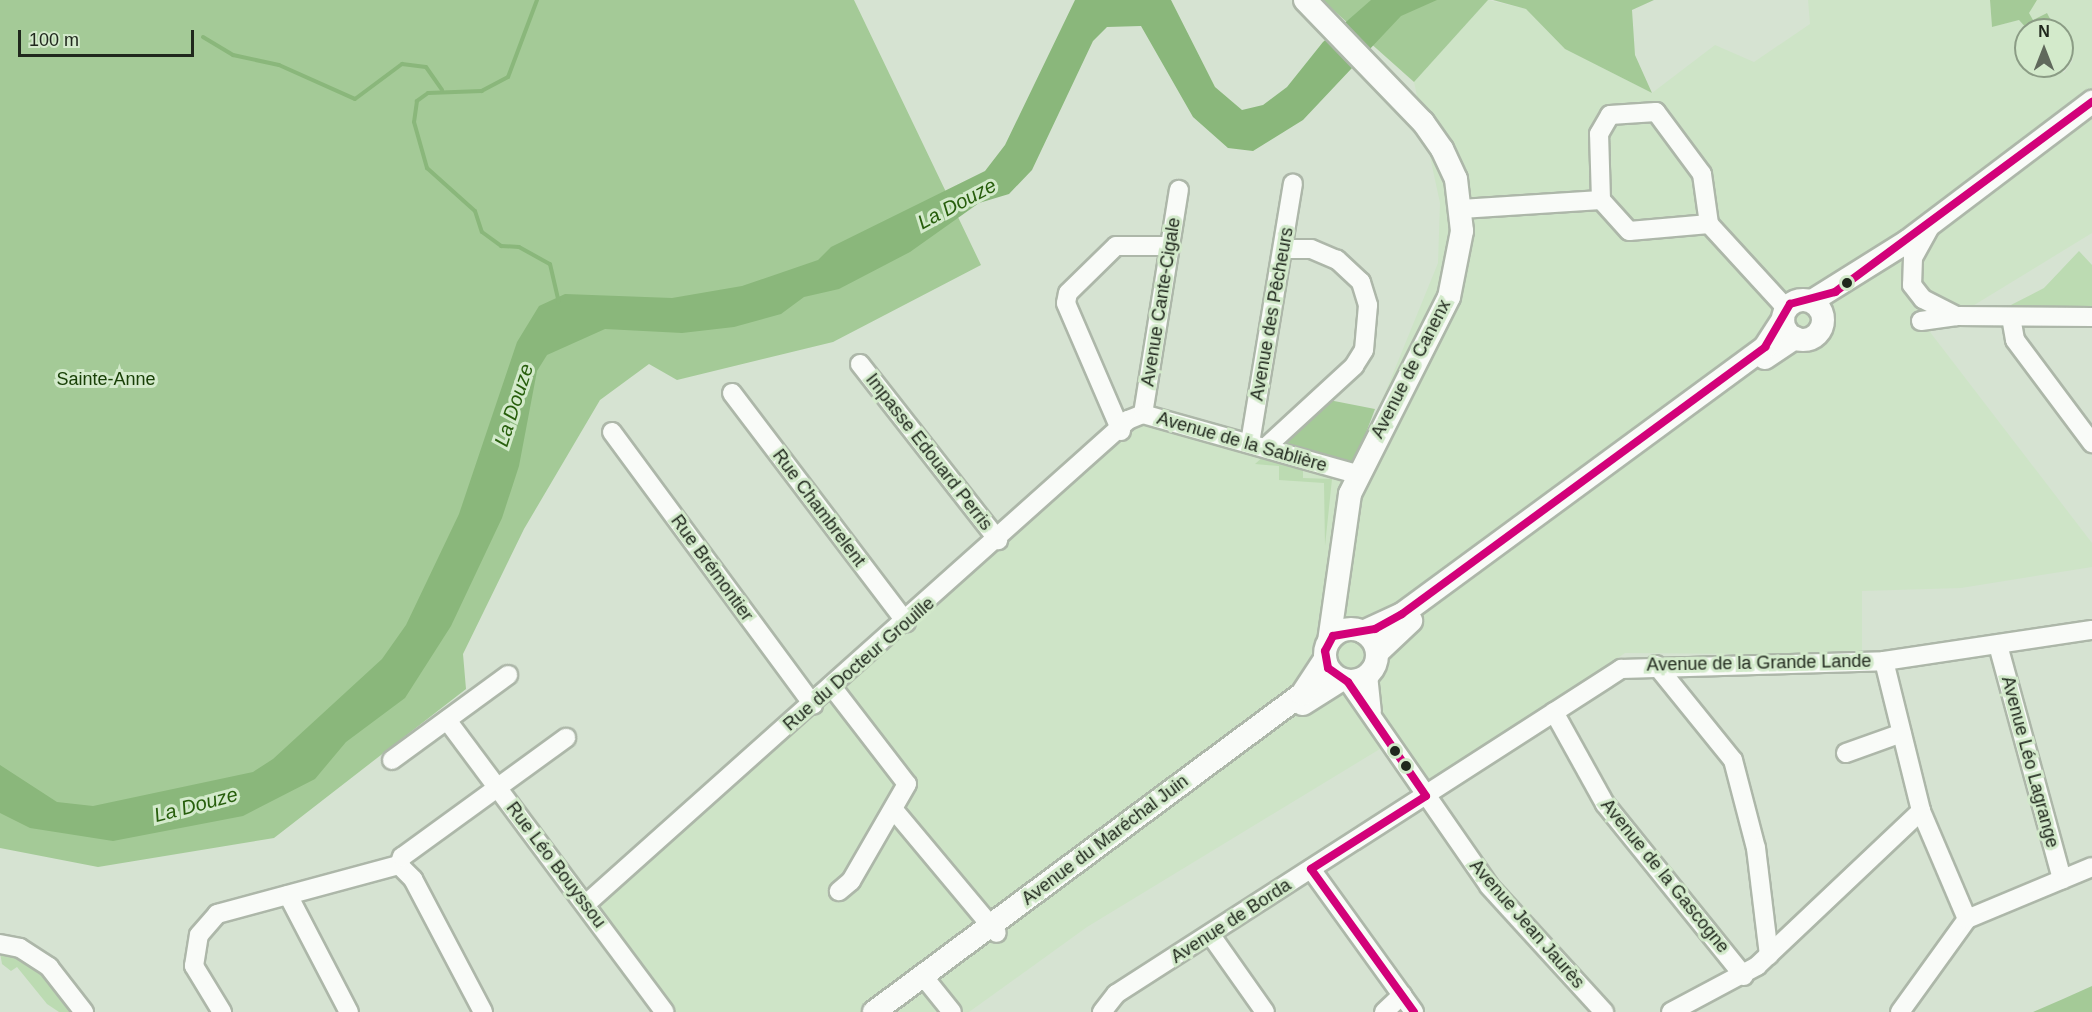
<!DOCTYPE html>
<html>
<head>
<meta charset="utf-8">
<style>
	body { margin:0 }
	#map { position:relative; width:2092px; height:1012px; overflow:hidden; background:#d6e3d2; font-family:Helvetica,sans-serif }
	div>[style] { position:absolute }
	.built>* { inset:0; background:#cee4c7 }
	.green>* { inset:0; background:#bcdbb2 }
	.forest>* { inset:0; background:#a4ca97 }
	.water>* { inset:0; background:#8ab77b }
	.stream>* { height:4px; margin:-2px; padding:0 2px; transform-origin:2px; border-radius:2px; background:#8ab77b }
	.roads { filter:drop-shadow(2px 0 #adb7a9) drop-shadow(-2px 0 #adb7a9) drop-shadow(0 2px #adb7a9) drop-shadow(0 -2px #adb7a9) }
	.minor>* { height:18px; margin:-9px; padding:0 9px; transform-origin:9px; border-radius:9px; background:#f9fbf8 }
	.major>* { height:22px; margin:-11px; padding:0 11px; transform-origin:11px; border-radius:11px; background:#f9fbf8 }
	.major>.ring { margin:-11px; padding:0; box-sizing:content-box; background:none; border:22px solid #f9fbf8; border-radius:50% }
	.bus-1>* { height:8px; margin:-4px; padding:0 4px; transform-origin:4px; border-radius:4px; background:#d20179 }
	.dots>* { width:16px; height:16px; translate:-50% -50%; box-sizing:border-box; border:3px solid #d3eacb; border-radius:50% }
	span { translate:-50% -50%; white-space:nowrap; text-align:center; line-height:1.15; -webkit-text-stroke:6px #d3eacb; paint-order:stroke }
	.street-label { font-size:18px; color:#20281d }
	.park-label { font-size:18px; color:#194007 }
	.water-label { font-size:20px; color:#275e0c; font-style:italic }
	.north { position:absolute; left:2014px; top:18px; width:60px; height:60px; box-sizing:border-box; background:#d3eacb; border:2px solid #8b9c85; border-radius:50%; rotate:0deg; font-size:16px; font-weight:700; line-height:24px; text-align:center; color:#20281d }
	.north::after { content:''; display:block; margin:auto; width:21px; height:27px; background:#60695c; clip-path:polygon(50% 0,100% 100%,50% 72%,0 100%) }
	.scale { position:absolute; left:18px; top:30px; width:176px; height:27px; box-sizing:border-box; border:3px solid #20281d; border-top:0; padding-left:8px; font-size:18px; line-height:21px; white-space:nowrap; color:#20281d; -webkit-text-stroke:4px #d3eacb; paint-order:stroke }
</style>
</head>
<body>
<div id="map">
	<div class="built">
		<i style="clip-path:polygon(1488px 0,1526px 9px,1565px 49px,1652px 93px,1715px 45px,1754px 62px,1810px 24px,1808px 0,1990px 0,1992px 27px,2019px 20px,2028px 30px,2026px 66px,2058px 66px,2064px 73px,2073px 60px,2062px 30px,2056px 30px,2047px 13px,2033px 20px,2028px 13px,2037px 0,2092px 0,2092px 233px,1930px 332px,2092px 543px,2092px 567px,1961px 588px,1862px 591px,1862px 655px,1625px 653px,1434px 786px,1398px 738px,1087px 927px,969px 1012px,661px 1012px,585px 906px,1137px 419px,1350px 479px,1438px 263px,1440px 203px,1414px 82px)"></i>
	</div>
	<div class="green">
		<i style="clip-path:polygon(2079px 251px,2092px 265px,2092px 309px,2007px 307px,2044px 288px)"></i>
		<i style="clip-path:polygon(1265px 455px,1303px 468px,1303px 478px,1332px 479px,1325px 546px,1324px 483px,1279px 480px,1279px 466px,1255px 464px)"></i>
		<i style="clip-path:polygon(8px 951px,35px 964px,77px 1012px,59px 1012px,47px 1004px,17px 967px,11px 971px,2px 964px,0 953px)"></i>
	</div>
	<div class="forest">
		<i style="clip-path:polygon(0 0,854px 0,981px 265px,833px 342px,677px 380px,649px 364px,600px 400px,524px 529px,463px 654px,466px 689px,274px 838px,98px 867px,0 848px)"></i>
		<i style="clip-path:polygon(1322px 0,1488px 0,1414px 82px)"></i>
		<i style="clip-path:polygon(1493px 0,1654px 0,1632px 10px,1635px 55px,1652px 93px,1565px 49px,1526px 9px)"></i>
		<i style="clip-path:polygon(1990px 0,2037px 0,2029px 13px,2033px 20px,2047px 13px,2056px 30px,2028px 30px,2019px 20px,1992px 27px)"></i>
		<i style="clip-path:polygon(1329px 400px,1375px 409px,1355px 462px,1347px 466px,1281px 441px)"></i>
		<i style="clip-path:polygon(2092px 986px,2092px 1012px,2033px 1012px,2063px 999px)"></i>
	</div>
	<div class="water">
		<i style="clip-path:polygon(1075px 0,1171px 0,1215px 87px,1242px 110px,1263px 105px,1287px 87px,1323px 42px,1371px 0,1437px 0,1401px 16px,1303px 120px,1253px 151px,1228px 148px,1193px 117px,1141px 26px,1107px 27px,1093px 41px,1032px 170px,1009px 194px,979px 203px,910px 252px,839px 289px,804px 297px,781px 314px,734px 327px,682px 333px,605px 329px,547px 355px,537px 371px,519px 466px,502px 518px,451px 626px,405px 698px,346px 742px,315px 779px,243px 816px,113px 841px,30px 828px,0 813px,0 765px,57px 802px,93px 806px,253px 772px,273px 759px,382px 659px,406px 625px,459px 514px,517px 342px,539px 306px,565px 294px,672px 298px,742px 286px,818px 260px,831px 247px,985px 171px,1005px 145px)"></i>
	</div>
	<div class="stream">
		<i style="left:537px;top:0;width:82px;rotate:110.6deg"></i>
		<i style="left:508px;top:77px;width:30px;rotate:152deg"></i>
		<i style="left:482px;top:91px;width:54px;rotate:177.9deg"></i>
		<i style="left:428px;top:93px;width:14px;rotate:144deg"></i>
		<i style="left:417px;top:101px;width:21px;rotate:98deg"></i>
		<i style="left:414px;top:122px;width:48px;rotate:74.2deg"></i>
		<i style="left:427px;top:168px;width:64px;rotate:41.9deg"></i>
		<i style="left:475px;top:211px;width:22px;rotate:72deg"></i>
		<i style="left:482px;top:232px;width:24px;rotate:36deg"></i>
		<i style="left:501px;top:246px;width:18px;rotate:3deg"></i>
		<i style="left:519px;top:247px;width:35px;rotate:29deg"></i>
		<i style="left:550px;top:264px;width:39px;rotate:77deg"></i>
		<i style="left:203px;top:37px;width:35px;rotate:31deg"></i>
		<i style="left:233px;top:55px;width:47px;rotate:12.3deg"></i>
		<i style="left:279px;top:65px;width:83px;rotate:24.1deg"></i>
		<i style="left:355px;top:99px;width:59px;rotate:-36.7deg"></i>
		<i style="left:402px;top:64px;width:24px;rotate:7deg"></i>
		<i style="left:426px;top:67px;width:28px;rotate:55deg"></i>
	</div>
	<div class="roads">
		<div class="minor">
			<i style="left:1461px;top:209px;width:140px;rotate:-3.7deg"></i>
			<i style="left:1709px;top:224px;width:80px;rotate:175deg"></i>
			<i style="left:1629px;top:231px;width:42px;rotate:-132.1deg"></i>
			<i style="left:1601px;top:200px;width:66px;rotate:-91.7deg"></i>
			<i style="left:1599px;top:134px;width:22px;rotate:-60deg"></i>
			<i style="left:1610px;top:115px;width:46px;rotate:-3.7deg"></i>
			<i style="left:1656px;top:112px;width:77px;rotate:53.4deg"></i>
			<i style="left:1702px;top:174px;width:50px;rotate:82deg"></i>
			<i style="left:1709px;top:224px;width:115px;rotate:47.5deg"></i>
			<i style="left:1930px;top:227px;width:35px;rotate:119deg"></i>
			<i style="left:1913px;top:258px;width:27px;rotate:92deg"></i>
			<i style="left:1912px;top:285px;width:18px;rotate:52deg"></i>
			<i style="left:1923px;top:299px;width:38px;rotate:27deg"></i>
			<i style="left:2011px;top:317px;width:23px;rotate:80deg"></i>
			<i style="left:2015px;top:340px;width:129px;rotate:53.2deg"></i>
			<i style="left:1921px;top:321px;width:36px;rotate:-8deg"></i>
			<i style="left:1957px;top:316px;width:135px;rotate:0.4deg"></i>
			<i style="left:860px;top:364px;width:224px;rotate:51.9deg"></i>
			<i style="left:732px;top:393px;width:288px;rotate:52.8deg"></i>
			<i style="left:1143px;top:414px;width:227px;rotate:-80.9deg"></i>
			<i style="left:1121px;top:431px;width:139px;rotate:-113.3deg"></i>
			<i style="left:1066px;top:303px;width:10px;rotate:-79deg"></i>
			<i style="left:1068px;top:293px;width:67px;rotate:-44.4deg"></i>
			<i style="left:1116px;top:246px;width:54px"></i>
			<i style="left:612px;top:432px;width:339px;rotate:53.6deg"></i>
			<i style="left:1250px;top:443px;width:263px;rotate:-80.6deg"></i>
			<i style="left:1266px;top:447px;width:120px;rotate:-42.6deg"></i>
			<i style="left:1354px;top:366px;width:19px;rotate:-58deg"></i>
			<i style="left:1364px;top:350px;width:45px;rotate:-84.9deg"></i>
			<i style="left:1368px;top:305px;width:24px;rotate:-107deg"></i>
			<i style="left:1361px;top:282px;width:33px;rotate:-137deg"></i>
			<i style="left:1337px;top:260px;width:28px;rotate:-157deg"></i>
			<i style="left:1311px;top:249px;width:26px;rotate:180deg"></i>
			<i style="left:1998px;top:645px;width:243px;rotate:74.7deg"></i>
			<i style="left:1884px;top:661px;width:154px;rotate:76.1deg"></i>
			<i style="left:1921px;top:811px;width:117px;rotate:66.9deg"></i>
			<i style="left:1656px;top:665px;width:122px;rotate:51deg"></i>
			<i style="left:1733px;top:760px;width:91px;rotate:75.4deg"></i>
			<i style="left:1756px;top:848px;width:108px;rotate:83.1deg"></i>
			<i style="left:1368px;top:675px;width:37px;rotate:84deg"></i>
			<i style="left:1348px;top:682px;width:248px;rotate:55.3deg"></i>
			<i style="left:1489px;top:886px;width:171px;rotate:47.6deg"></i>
			<i style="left:833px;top:688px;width:121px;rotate:52.4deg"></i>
			<i style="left:907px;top:784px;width:112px;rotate:120deg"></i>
			<i style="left:851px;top:881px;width:16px;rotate:140deg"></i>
			<i style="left:1554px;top:712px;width:105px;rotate:61deg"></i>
			<i style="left:1605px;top:804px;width:221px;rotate:51.1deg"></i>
			<i style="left:447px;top:720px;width:364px;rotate:53.3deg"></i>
			<i style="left:1846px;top:753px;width:59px;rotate:-19.7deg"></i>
			<i style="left:392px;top:760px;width:144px;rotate:-36.2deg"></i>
			<i style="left:894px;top:810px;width:160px;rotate:50.1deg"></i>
			<i style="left:399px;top:865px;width:20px;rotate:45deg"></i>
			<i style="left:413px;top:879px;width:150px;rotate:62.2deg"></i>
			<i style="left:1311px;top:869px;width:176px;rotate:54.2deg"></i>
			<i style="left:288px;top:895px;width:132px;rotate:62.5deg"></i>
			<i style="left:586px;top:904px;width:727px;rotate:-41.76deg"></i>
			<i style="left:1128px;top:420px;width:16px;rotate:-22deg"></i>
			<i style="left:1143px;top:414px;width:222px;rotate:15.7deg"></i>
			<i style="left:1210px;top:934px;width:95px;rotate:54.8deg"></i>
			<i style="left:0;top:944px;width:20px;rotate:11deg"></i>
			<i style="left:20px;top:948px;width:35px;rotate:33deg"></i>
			<i style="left:49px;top:967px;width:57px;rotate:52.1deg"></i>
			<i style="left:923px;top:976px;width:46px;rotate:51.1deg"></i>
			<i style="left:222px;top:1012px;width:54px;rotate:-121.3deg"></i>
			<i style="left:194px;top:966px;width:31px;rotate:-81deg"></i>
			<i style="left:199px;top:935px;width:28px;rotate:-49deg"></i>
			<i style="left:217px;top:914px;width:188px;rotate:-15.1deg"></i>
			<i style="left:399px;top:865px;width:9px;rotate:-69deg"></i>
			<i style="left:402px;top:857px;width:203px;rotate:-36deg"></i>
			<i style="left:1102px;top:1012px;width:23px;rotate:-52deg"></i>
			<i style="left:1116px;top:994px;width:601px;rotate:-32.76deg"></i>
			<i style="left:1621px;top:669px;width:263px;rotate:-1.7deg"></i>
			<i style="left:1884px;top:661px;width:210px;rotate:-8.5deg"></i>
			<i style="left:1384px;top:1012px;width:25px;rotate:-43deg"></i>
			<i style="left:1671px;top:1012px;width:98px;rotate:-28.1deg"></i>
			<i style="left:1757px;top:966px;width:226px;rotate:-43.4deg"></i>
			<i style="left:1900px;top:1012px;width:115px;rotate:-54.2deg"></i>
			<i style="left:1967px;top:919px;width:135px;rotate:-22.6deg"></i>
		</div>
		<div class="major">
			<i style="left:1305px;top:0;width:170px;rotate:46deg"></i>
			<i style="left:1423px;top:122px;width:33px;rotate:55deg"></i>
			<i style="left:1442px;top:149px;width:33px;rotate:65deg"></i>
			<i style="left:1456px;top:179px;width:52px;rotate:83.4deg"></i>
			<i style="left:1462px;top:231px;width:67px;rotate:101.1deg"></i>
			<i style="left:1449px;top:297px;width:220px;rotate:116.7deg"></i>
			<i style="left:1350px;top:494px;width:148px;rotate:98.1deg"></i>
			<i class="ring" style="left:1783px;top:300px;width:18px;height:18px"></i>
			<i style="left:1812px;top:301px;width:113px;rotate:-32deg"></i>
			<i style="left:1908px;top:241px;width:231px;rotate:-37.1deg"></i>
			<i style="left:1765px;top:358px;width:36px;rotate:-34deg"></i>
			<i class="ring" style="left:1325px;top:629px;width:30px;height:30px"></i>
			<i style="left:1363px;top:632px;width:43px;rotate:-24.8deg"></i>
			<i style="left:1402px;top:614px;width:451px;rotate:-36.3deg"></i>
			<i style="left:1765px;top:347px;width:33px;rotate:-57deg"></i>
			<i style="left:1377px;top:653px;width:47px;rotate:-43.3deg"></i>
			<i style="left:1303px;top:704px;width:45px;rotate:-32.3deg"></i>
			<i style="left:874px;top:1012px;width:533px;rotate:-36.61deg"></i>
			<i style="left:1302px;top:694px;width:42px;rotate:-56.7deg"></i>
		</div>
	</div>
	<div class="bus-1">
		<i style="left:1426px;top:796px;width:138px;rotate:-124.4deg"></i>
		<i style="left:1348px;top:682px;width:24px;rotate:-145deg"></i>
		<i style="left:1328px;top:668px;width:17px;rotate:-100deg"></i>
		<i style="left:1325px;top:651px;width:17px;rotate:-62deg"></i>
		<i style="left:1333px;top:636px;width:43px;rotate:-9.5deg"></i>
		<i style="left:1375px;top:629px;width:31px;rotate:-29deg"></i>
		<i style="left:1402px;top:614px;width:451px;rotate:-36.3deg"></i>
		<i style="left:1765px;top:347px;width:50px;rotate:-59.8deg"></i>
		<i style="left:1790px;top:304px;width:47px;rotate:-14.9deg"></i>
		<i style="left:1835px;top:292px;width:320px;rotate:-36.5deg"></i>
		<i style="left:1311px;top:869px;width:176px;rotate:54.2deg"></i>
		<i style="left:1311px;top:869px;width:136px;rotate:-32.4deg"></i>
	</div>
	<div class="dots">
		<i style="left:1847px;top:283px;background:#20281d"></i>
		<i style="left:1395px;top:751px;background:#20281d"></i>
		<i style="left:1406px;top:766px;background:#20281d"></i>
	</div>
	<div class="street-label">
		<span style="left:1161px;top:302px;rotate:-81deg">Avenue Cante-Cigale</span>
		<span style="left:1272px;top:314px;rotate:-80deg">Avenue des Pêcheurs</span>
		<span style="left:1411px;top:369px;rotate:-63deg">Avenue de Canenx</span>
		<span style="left:1242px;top:442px;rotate:16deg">Avenue de la Sablière</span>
		<span style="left:929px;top:452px;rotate:52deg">Impasse Edouard Perris</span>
		<span style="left:819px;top:508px;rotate:53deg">Rue Chambrelent</span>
		<span style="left:712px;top:568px;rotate:54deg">Rue Brémontier</span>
		<span style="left:1759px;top:663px;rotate:-1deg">Avenue de la Grande Lande</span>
		<span style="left:859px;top:664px;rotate:-41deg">Rue du Docteur Grouille</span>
		<span style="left:2030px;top:762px;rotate:75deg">Avenue Léo Lagrange</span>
		<span style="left:1105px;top:840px;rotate:-37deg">Avenue du Maréchal Juin</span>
		<span style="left:556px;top:865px;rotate:53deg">Rue Léo Bouyssou</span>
		<span style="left:1665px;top:876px;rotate:51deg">Avenue de la Gascogne</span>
		<span style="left:1231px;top:921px;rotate:-33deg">Avenue de Borda</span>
		<span style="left:1527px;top:924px;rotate:49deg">Avenue Jean Jaurès</span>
	</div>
	<div class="park-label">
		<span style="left:106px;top:379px">Sainte-Anne</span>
	</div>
	<div class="water-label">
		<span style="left:957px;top:204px;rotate:-28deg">La Douze</span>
		<span style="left:514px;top:405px;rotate:-72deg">La Douze</span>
		<span style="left:196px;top:805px;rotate:-15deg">La Douze</span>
	</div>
	<div class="north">N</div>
	<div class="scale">100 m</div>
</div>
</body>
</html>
